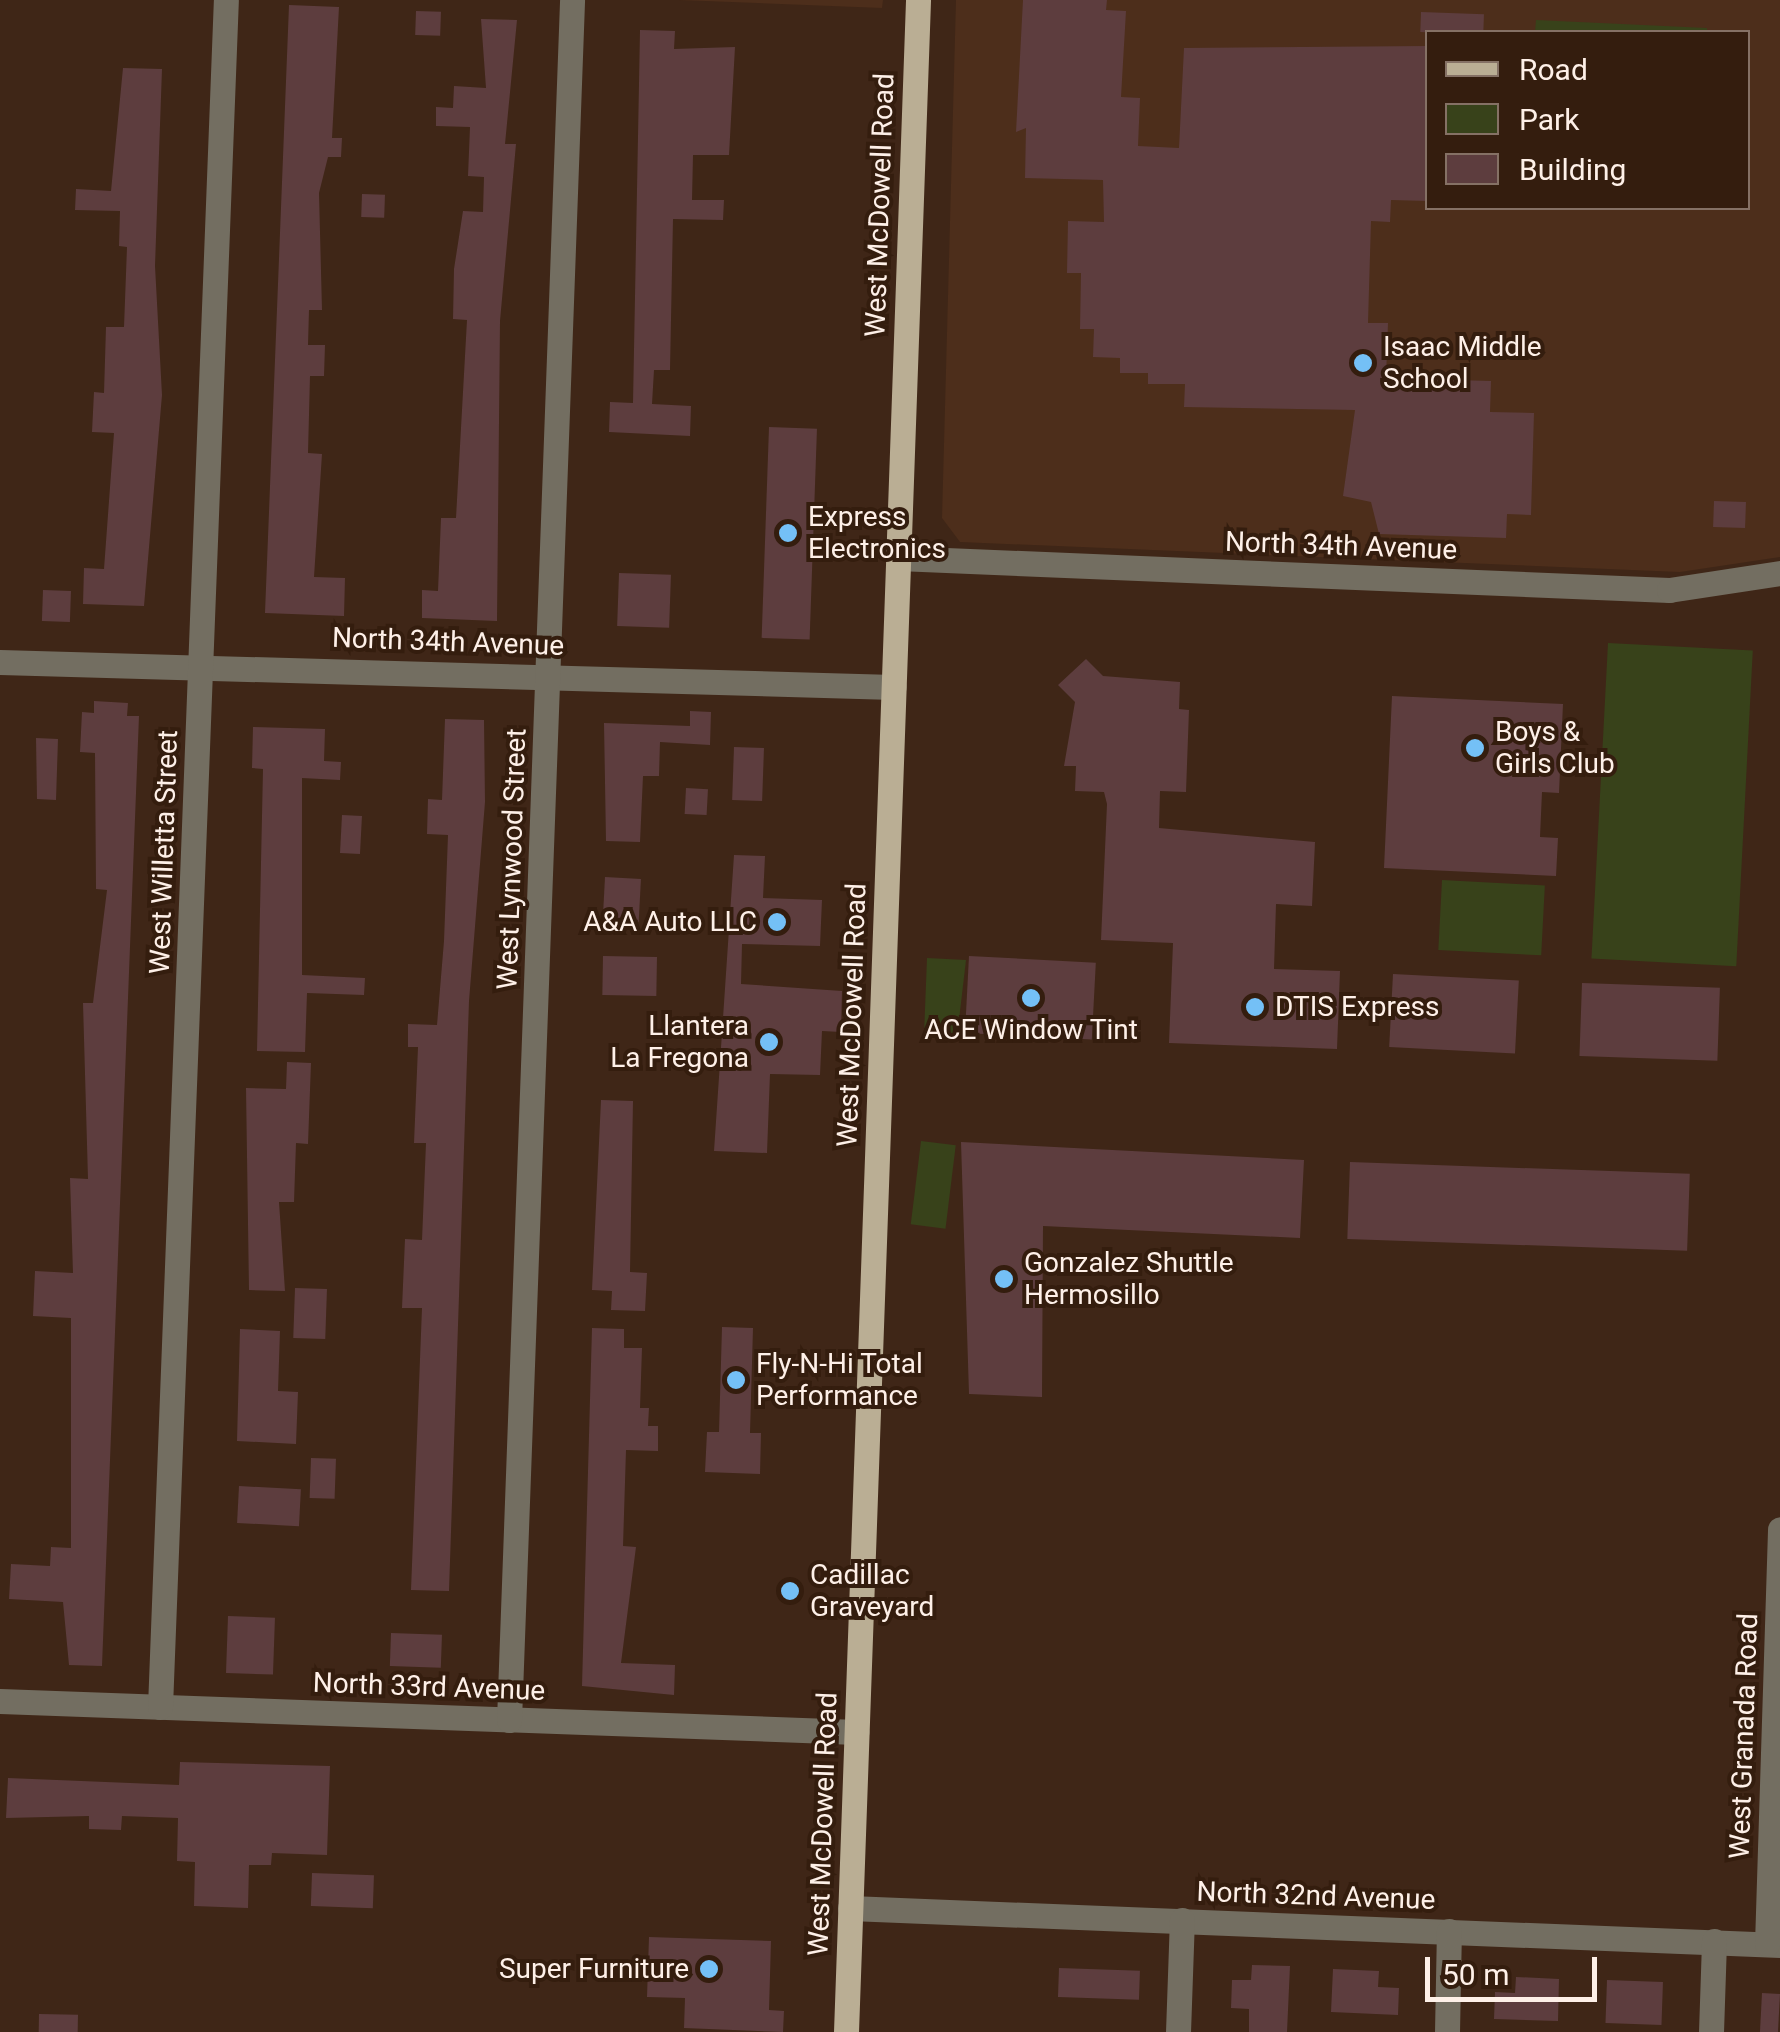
<!DOCTYPE html>
<html>
<head>
<meta charset="utf-8">
<style>
	body { margin:0 }
	#map { position:relative; width:1780px; height:2032px; overflow:hidden; background:#3f2617; font-family:Roboto,sans-serif }
	div>[style] { position:absolute }
	.built>* { inset:0; background:#4d2e1b }
	.green>* { inset:0; background:#38421a; transform-origin:0 0 }
	.building>* { inset:0; background:#5d3d3e; transform-origin:0 0 }
	.minor>* { height:25px; margin:-12.5px; padding:0 12.5px; transform-origin:12.5px; border-radius:12.5px; background:#736e61 }
	.major>* { height:25px; margin:-12.5px; padding:0 12.5px; transform-origin:12.5px; border-radius:12.5px; background:#baae94 }
	.dots>* { width:28px; height:28px; translate:-50% -50%; box-sizing:border-box; border:5px solid #341d0e; border-radius:50% }
	span { translate:-50% -50%; white-space:nowrap; text-align:center; line-height:1.15; -webkit-text-stroke:8px #341d0e; paint-order:stroke }
	.street-label { font-size:28px; color:#fef0e8 }
	.poi-label { font-size:28px; color:#fef0e8 }
	.left { translate:0 -50%; text-align:left }
	.right { translate:-100% -50%; text-align:right }
	.legend { position:absolute; left:1425px; top:30px; width:325px; height:180px; box-sizing:border-box; background:#341d0e; border:2px solid #857165; margin:0; padding:12px 18px; list-style:none; font-size:30px; color:#fef0e8 }
	.legend li { display:flex; align-items:center; gap:20px; height:50px }
	.legend b { width:50px; border:2px solid #857165 }
	.scale { position:absolute; left:1425px; top:1957px; width:172px; height:45px; box-sizing:border-box; border:5px solid #fef0e8; border-top:0; padding-left:12px; font-size:30px; line-height:35px; white-space:nowrap; color:#fef0e8; -webkit-text-stroke:8px #341d0e; paint-order:stroke }
</style>
</head>
<body>
<div id="map">
	<div class="built">
		<i style="clip-path:polygon(679px 0,883px 0,882px 8px)"></i>
		<i style="clip-path:polygon(evenodd,956px 0,1780px 0,1780px 557px,1680px 572px,960px 542px,942px 518px,956px 0,1428px 32px,1748px 32px,1748px 208px,1428px 208px,1428px 32px)"></i>
	</div>
	<div class="green">
		<i style="clip-path:polygon(1536px 20px,1707px 28px,1707px 32px,1535px 32px)"></i>
		<i style="left:1608px;top:643px;width:145px;height:316px;rotate:3deg"></i>
		<i style="left:1442px;top:880px;width:103px;height:70px;rotate:3deg"></i>
		<i style="clip-path:polygon(927px 958px,966px 960px,957px 1037px,924px 1035px)"></i>
		<i style="left:921px;top:1141px;width:35px;height:84px;rotate:7deg"></i>
	</div>
	<div class="building">
		<i style="clip-path:polygon(1023px 0,1107px 0,1106px 10px,1126px 11px,1121px 97px,1140px 98px,1138px 146px,1179px 148px,1184px 48px,1428px 46px,1428px 201px,1391px 200px,1390px 222px,1371px 221px,1368px 323px,1388px 323px,1386px 378px,1491px 381px,1490px 412px,1534px 413px,1531px 515px,1507px 514px,1506px 538px,1379px 534px,1371px 502px,1343px 496px,1355px 410px,1184px 407px,1185px 384px,1148px 384px,1148px 373px,1120px 373px,1120px 358px,1093px 357px,1094px 329px,1080px 329px,1081px 273px,1067px 273px,1068px 221px,1104px 222px,1103px 180px,1025px 178px,1026px 128px,1016px 132px)"></i>
		<i style="clip-path:polygon(289px 5px,339px 7px,332px 138px,342px 138px,341px 157px,328px 157px,319px 193px,322px 310px,309px 310px,308px 345px,325px 345px,324px 376px,310px 376px,308px 453px,322px 454px,314px 577px,345px 578px,344px 616px,265px 613px)"></i>
		<i style="left:416px;top:11px;width:25px;height:24px;rotate:2deg"></i>
		<i style="left:1421px;top:12px;width:63px;height:20px;rotate:2deg"></i>
		<i style="clip-path:polygon(481px 19px,517px 20px,505px 144px,516px 144px,500px 321px,497px 621px,422px 618px,422px 590px,438px 591px,441px 518px,456px 518px,467px 320px,453px 319px,454px 269px,463px 211px,483px 212px,484px 177px,468px 176px,470px 127px,436px 126px,436px 107px,453px 108px,454px 86px,486px 88px)"></i>
		<i style="clip-path:polygon(640px 30px,675px 31px,674px 49px,735px 47px,729px 155px,693px 155px,692px 200px,724px 200px,723px 220px,673px 219px,670px 370px,654px 370px,652px 404px,691px 406px,690px 436px,609px 432px,610px 402px,633px 403px)"></i>
		<i style="clip-path:polygon(123px 68px,162px 69px,155px 266px,162px 395px,144px 606px,83px 604px,84px 568px,104px 569px,114px 433px,92px 432px,94px 392px,104px 393px,106px 327px,124px 327px,127px 247px,119px 246px,120px 211px,75px 210px,76px 189px,111px 191px)"></i>
		<i style="left:362px;top:194px;width:23px;height:23px;rotate:2deg"></i>
		<i style="left:769px;top:427px;width:48px;height:211px;rotate:2deg"></i>
		<i style="left:1714px;top:501px;width:32px;height:26px;rotate:2deg"></i>
		<i style="left:619px;top:573px;width:52px;height:53px;rotate:2deg"></i>
		<i style="left:43px;top:590px;width:28px;height:31px;rotate:2deg"></i>
		<i style="clip-path:polygon(1086px 659px,1103px 676px,1180px 682px,1179px 709px,1189px 710px,1186px 792px,1160px 791px,1159px 828px,1315px 842px,1312px 906px,1276px 904px,1274px 969px,1340px 971px,1337px 1049px,1169px 1043px,1173px 943px,1101px 940px,1107px 804px,1104px 792px,1075px 791px,1076px 766px,1064px 766px,1075px 702px,1058px 685px)"></i>
		<i style="clip-path:polygon(1392px 696px,1563px 704px,1559px 793px,1542px 792px,1540px 837px,1558px 838px,1556px 876px,1384px 868px)"></i>
		<i style="clip-path:polygon(94px 701px,128px 703px,127px 716px,139px 716px,102px 1666px,69px 1665px,63px 1602px,9px 1599px,11px 1564px,50px 1566px,51px 1547px,71px 1548px,71px 1318px,33px 1316px,35px 1271px,73px 1273px,70px 1178px,88px 1179px,83px 1003px,93px 1003px,107px 890px,96px 889px,95px 753px,80px 752px,82px 712px,94px 713px)"></i>
		<i style="clip-path:polygon(690px 711px,711px 712px,710px 745px,660px 742px,659px 776px,643px 776px,640px 842px,606px 841px,604px 723px,690px 726px)"></i>
		<i style="clip-path:polygon(445px 719px,484px 720px,485px 802px,469px 1001px,449px 1591px,411px 1590px,422px 1308px,402px 1308px,405px 1239px,422px 1240px,426px 1143px,414px 1143px,418px 1047px,408px 1047px,408px 1024px,437px 1025px,444px 941px,448px 835px,427px 834px,428px 799px,442px 800px)"></i>
		<i style="clip-path:polygon(253px 727px,325px 729px,324px 761px,341px 762px,340px 780px,302px 778px,302px 975px,365px 978px,364px 995px,307px 993px,305px 1052px,257px 1051px,263px 769px,252px 768px)"></i>
		<i style="clip-path:polygon(36px 738px,58px 739px,56px 800px,37px 799px)"></i>
		<i style="left:734px;top:747px;width:30px;height:53px;rotate:2deg"></i>
		<i style="left:686px;top:788px;width:22px;height:26px;rotate:3deg"></i>
		<i style="left:342px;top:815px;width:20px;height:38px;rotate:3deg"></i>
		<i style="clip-path:polygon(734px 855px,765px 856px,763px 898px,822px 900px,820px 946px,742px 944px,741px 984px,842px 991px,841px 1032px,822px 1031px,820px 1075px,770px 1074px,767px 1153px,714px 1151px)"></i>
		<i style="left:605px;top:877px;width:36px;height:43px;rotate:3deg"></i>
		<i style="left:603px;top:956px;width:54px;height:39px;rotate:1deg"></i>
		<i style="left:969px;top:956px;width:127px;height:77px;rotate:3deg"></i>
		<i style="left:1393px;top:974px;width:126px;height:73px;rotate:3deg"></i>
		<i style="left:1582px;top:983px;width:138px;height:73px;rotate:2deg"></i>
		<i style="clip-path:polygon(287px 1062px,311px 1063px,308px 1144px,296px 1143px,294px 1202px,279px 1202px,285px 1291px,249px 1290px,246px 1088px,286px 1089px)"></i>
		<i style="clip-path:polygon(601px 1100px,633px 1101px,630px 1272px,647px 1273px,645px 1311px,611px 1310px,612px 1291px,592px 1290px)"></i>
		<i style="clip-path:polygon(961px 1142px,1304px 1160px,1300px 1238px,1043px 1226px,1042px 1397px,969px 1394px)"></i>
		<i style="left:1350px;top:1162px;width:340px;height:77px;rotate:2deg"></i>
		<i style="left:295px;top:1288px;width:32px;height:50px;rotate:2deg"></i>
		<i style="clip-path:polygon(722px 1327px,753px 1328px,750px 1433px,761px 1433px,760px 1474px,705px 1472px,707px 1432px,719px 1432px)"></i>
		<i style="clip-path:polygon(592px 1328px,624px 1329px,624px 1348px,642px 1348px,640px 1408px,649px 1408px,648px 1426px,658px 1426px,658px 1451px,626px 1450px,623px 1546px,636px 1547px,621px 1663px,675px 1665px,674px 1695px,582px 1686px)"></i>
		<i style="clip-path:polygon(240px 1329px,280px 1331px,278px 1391px,298px 1392px,296px 1444px,237px 1441px)"></i>
		<i style="left:311px;top:1458px;width:25px;height:40px;rotate:2deg"></i>
		<i style="left:239px;top:1486px;width:62px;height:37px;rotate:3deg"></i>
		<i style="left:228px;top:1616px;width:47px;height:57px;rotate:2deg"></i>
		<i style="left:391px;top:1633px;width:51px;height:33px;rotate:2deg"></i>
		<i style="clip-path:polygon(180px 1762px,330px 1766px,327px 1855px,272px 1853px,271px 1865px,249px 1865px,248px 1908px,194px 1906px,195px 1862px,177px 1861px,178px 1818px,122px 1816px,121px 1830px,89px 1829px,89px 1816px,6px 1818px,8px 1778px,179px 1785px)"></i>
		<i style="left:312px;top:1873px;width:62px;height:33px;rotate:2deg"></i>
		<i style="clip-path:polygon(649px 1937px,771px 1941px,769px 2010px,784px 2011px,783px 2032px,684px 2028px,685px 1998px,647px 1997px)"></i>
		<i style="clip-path:polygon(1252px 1965px,1290px 1966px,1287px 2032px,1249px 2032px,1249px 2009px,1231px 2008px,1232px 1980px,1251px 1980px)"></i>
		<i style="left:1059px;top:1968px;width:81px;height:29px;rotate:2deg"></i>
		<i style="clip-path:polygon(1333px 1969px,1379px 1971px,1378px 1987px,1399px 1988px,1398px 2015px,1331px 2012px)"></i>
		<i style="clip-path:polygon(1516px 1977px,1559px 1979px,1558px 2021px,1494px 2019px,1495px 1992px,1515px 1993px)"></i>
		<i style="left:1607px;top:1980px;width:56px;height:43px;rotate:2deg"></i>
		<i style="left:1762px;top:1993px;width:18px;height:39px;rotate:3deg"></i>
		<i style="left:39px;top:2014px;width:39px;height:18px;rotate:1deg"></i>
	</div>
	<div class="minor">
		<i style="left:898px;top:558px;width:772px;rotate:2.38deg"></i>
		<i style="left:1669px;top:590px;width:112px;rotate:-8.7deg"></i>
		<i style="left:0;top:662px;width:894px;rotate:1.6deg"></i>
		<i style="left:0;top:1701px;width:857px;rotate:2.07deg"></i>
		<i style="left:160px;top:1707px;width:1708px;rotate:-87.79deg"></i>
		<i style="left:509px;top:1720px;width:1721px;rotate:-87.9deg"></i>
		<i style="left:850px;top:1908px;width:931px;rotate:2.28deg"></i>
		<i style="left:1767px;top:1944px;width:415px;rotate:-88.2deg"></i>
		<i style="left:1178px;top:2032px;width:112px;rotate:-88deg"></i>
		<i style="left:1447px;top:2032px;width:101px;rotate:-88.9deg"></i>
		<i style="left:1711px;top:2032px;width:91px;rotate:-88.1deg"></i>
	</div>
	<div class="major">
		<i style="left:846px;top:2032px;width:2033px;rotate:-87.97deg"></i>
	</div>
	<div class="dots">
		<i style="left:1363px;top:363px;background:#74c0f6"></i>
		<i style="left:788px;top:533px;background:#74c0f6"></i>
		<i style="left:1475px;top:748px;background:#74c0f6"></i>
		<i style="left:777px;top:922px;background:#74c0f6"></i>
		<i style="left:1031px;top:998px;background:#74c0f6"></i>
		<i style="left:1255px;top:1007px;background:#74c0f6"></i>
		<i style="left:769px;top:1042px;background:#74c0f6"></i>
		<i style="left:1004px;top:1279px;background:#74c0f6"></i>
		<i style="left:736px;top:1380px;background:#74c0f6"></i>
		<i style="left:790px;top:1591px;background:#74c0f6"></i>
		<i style="left:709px;top:1969px;background:#74c0f6"></i>
	</div>
	<div class="street-label">
		<span style="left:880px;top:205px;rotate:-88deg">West McDowell Road</span>
		<span style="left:1341px;top:546px;rotate:2deg">North 34th Avenue</span>
		<span style="left:448px;top:642px;rotate:2deg">North 34th Avenue</span>
		<span style="left:164px;top:852px;rotate:-88deg">West Willetta Street</span>
		<span style="left:512px;top:859px;rotate:-88deg">West Lynwood Street</span>
		<span style="left:852px;top:1015px;rotate:-88deg">West McDowell Road</span>
		<span style="left:429px;top:1687px;rotate:2deg">North 33rd Avenue</span>
		<span style="left:1744px;top:1736px;rotate:-88deg">West Granada Road</span>
		<span style="left:823px;top:1824px;rotate:-88deg">West McDowell Road</span>
		<span style="left:1316px;top:1896px;rotate:2deg">North 32nd Avenue</span>
	</div>
	<div class="poi-label">
		<span class="left" style="left:1383px;top:363px">Isaac Middle<br>School</span>
		<span class="left" style="left:808px;top:533px">Express<br>Electronics</span>
		<span class="left" style="left:1495px;top:748px">Boys &amp;<br>Girls Club</span>
		<span class="right" style="left:757px;top:922px">A&amp;A Auto LLC</span>
		<span class="left" style="left:1275px;top:1007px">DTIS Express</span>
		<span class="right" style="left:749px;top:1042px">Llantera<br>La Fregona</span>
		<span style="left:1031px;top:1030px">ACE Window Tint</span>
		<span class="left" style="left:1024px;top:1279px">Gonzalez Shuttle<br>Hermosillo</span>
		<span class="left" style="left:756px;top:1380px">Fly-N-Hi Total<br>Performance</span>
		<span class="left" style="left:810px;top:1591px">Cadillac<br>Graveyard</span>
		<span class="right" style="left:689px;top:1969px">Super Furniture</span>
	</div>
	<ul class="legend">
	<li><b style="height:12px;background:#baae94"></b>Road</li>
	<li><b style="height:28px;background:#38421a"></b>Park</li>
	<li><b style="height:28px;background:#5d3d3e"></b>Building</li>
	</ul>
	<div class="scale">50 m</div>
</div>
</body>
</html>
